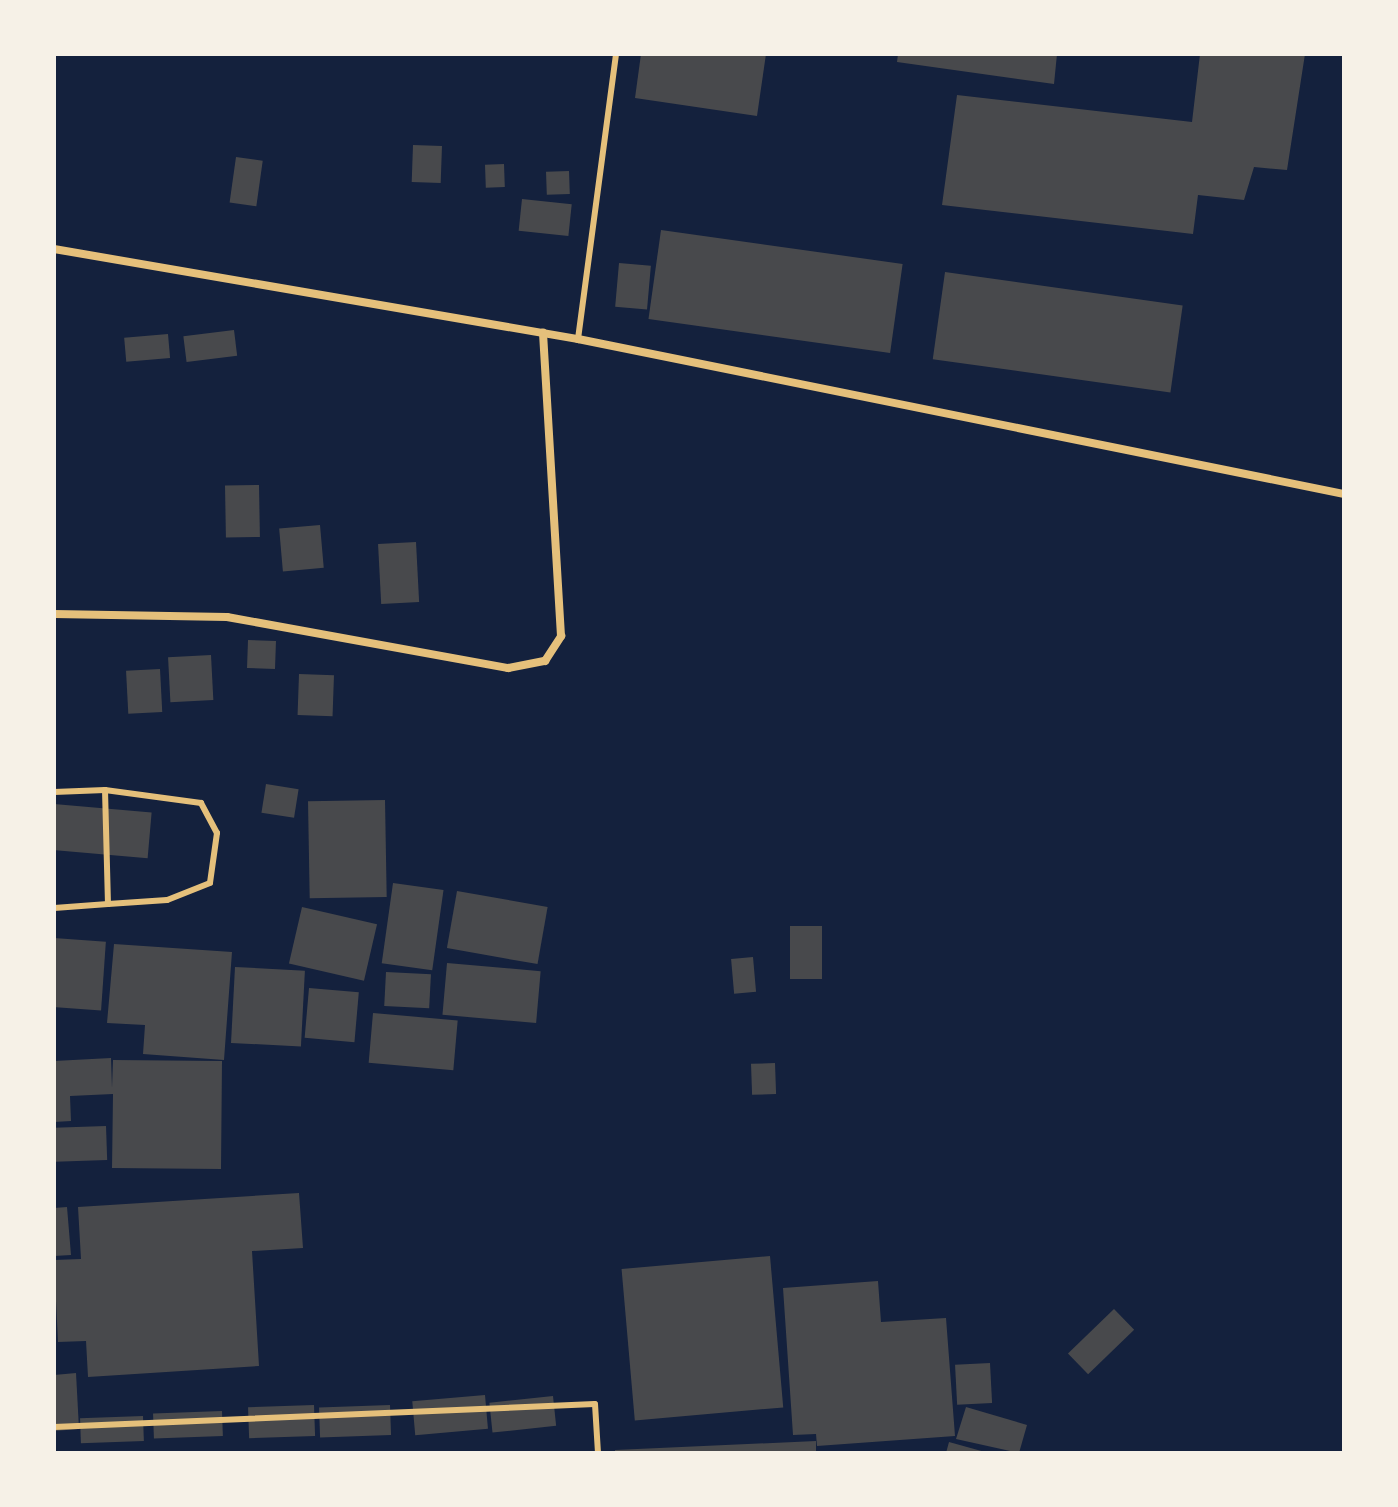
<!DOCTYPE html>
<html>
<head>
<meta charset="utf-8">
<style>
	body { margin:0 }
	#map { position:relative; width:1398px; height:1507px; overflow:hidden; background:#14213d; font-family:Commissioner,sans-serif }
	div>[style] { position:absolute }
	.building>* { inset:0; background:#48494c; transform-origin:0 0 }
	.service>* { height:6px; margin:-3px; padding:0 3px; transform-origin:3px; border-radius:3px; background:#e5c07b }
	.minor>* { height:8px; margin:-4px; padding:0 4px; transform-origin:4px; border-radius:4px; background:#e5c07b }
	span { translate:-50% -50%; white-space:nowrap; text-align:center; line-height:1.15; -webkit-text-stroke:6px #f6f1e7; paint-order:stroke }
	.frame { position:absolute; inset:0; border:56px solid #f6f1e7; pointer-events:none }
</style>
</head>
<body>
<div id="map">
	<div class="building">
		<i style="clip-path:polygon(641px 54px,766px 54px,757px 116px,635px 98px)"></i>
		<i style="clip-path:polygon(898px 54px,1057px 54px,1054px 84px,897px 62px)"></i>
		<i style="clip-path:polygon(1200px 54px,1305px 54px,1287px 170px,1254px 167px,1244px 200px,1198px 195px,1193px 234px,942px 205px,957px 95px,1192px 122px)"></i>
		<i style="left:413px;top:145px;width:29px;height:37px;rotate:2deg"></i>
		<i style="left:236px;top:157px;width:27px;height:46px;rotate:8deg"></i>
		<i style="left:504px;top:164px;width:23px;height:19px;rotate:88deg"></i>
		<i style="left:569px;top:171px;width:23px;height:23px;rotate:88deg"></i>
		<i style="left:522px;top:199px;width:50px;height:32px;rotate:6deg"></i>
		<i style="left:661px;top:230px;width:244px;height:90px;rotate:8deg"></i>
		<i style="left:619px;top:263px;width:32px;height:44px;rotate:5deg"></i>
		<i style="left:945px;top:272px;width:240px;height:88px;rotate:8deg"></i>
		<i style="left:234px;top:330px;width:26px;height:51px;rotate:83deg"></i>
		<i style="left:168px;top:334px;width:24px;height:44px;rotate:85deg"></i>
		<i style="left:259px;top:485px;width:52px;height:34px;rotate:89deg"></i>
		<i style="left:320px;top:525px;width:43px;height:41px;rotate:85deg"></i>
		<i style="left:416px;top:542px;width:60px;height:38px;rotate:87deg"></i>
		<i style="left:248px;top:640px;width:28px;height:28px;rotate:2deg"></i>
		<i style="left:211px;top:655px;width:45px;height:43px;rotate:87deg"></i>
		<i style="left:160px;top:669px;width:43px;height:34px;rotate:87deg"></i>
		<i style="left:299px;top:674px;width:35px;height:41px;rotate:2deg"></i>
		<i style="left:266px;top:784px;width:33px;height:29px;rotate:9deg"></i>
		<i style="left:385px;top:800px;width:97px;height:77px;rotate:89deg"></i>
		<i style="left:54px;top:804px;width:98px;height:46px;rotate:5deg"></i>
		<i style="left:393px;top:883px;width:51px;height:81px;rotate:8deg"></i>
		<i style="left:457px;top:891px;width:92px;height:58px;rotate:10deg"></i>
		<i style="left:302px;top:907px;width:77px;height:58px;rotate:13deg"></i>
		<i style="left:790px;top:926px;width:32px;height:53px"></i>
		<i style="left:54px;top:938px;width:52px;height:69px;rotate:4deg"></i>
		<i style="clip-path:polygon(114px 944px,232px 952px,224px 1060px,143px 1054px,145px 1025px,107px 1023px)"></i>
		<i style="left:753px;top:957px;width:35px;height:22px;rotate:85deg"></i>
		<i style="left:447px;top:963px;width:94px;height:52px;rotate:5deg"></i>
		<i style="left:235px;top:967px;width:70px;height:76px;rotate:3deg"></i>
		<i style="left:386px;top:972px;width:45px;height:34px;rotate:3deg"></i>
		<i style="left:309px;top:988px;width:50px;height:50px;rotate:5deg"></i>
		<i style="left:373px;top:1013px;width:85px;height:50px;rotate:5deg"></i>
		<i style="clip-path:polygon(111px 1058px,112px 1088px,113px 1060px,222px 1061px,221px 1169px,112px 1168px,113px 1094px,70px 1096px,71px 1121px,54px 1122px,54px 1061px)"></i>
		<i style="left:775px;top:1063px;width:31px;height:24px;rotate:88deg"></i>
		<i style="left:106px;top:1126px;width:34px;height:52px;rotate:88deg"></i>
		<i style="clip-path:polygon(299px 1193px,303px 1248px,252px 1251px,259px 1366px,88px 1377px,86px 1341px,58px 1342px,54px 1260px,81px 1259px,78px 1207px)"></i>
		<i style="clip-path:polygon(67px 1207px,71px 1255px,54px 1256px,54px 1208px)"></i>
		<i style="left:770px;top:1256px;width:152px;height:149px;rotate:85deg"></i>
		<i style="clip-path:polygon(878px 1281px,881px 1322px,946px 1318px,955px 1436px,817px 1446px,816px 1434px,793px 1435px,783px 1288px)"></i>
		<i style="left:1114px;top:1309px;width:29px;height:64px;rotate:46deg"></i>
		<i style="left:990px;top:1363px;width:40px;height:35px;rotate:87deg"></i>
		<i style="clip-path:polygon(76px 1373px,79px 1429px,54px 1431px,54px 1375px)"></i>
		<i style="left:485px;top:1395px;width:34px;height:73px;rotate:85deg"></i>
		<i style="left:553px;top:1396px;width:30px;height:64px;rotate:84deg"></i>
		<i style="left:314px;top:1405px;width:31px;height:66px;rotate:88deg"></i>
		<i style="left:390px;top:1405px;width:30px;height:71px;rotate:88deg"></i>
		<i style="clip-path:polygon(966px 1407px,1027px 1425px,1019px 1453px,956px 1439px)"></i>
		<i style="left:222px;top:1411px;width:25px;height:69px;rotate:88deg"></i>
		<i style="left:143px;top:1416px;width:25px;height:63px;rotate:88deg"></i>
		<i style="clip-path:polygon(816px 1441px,816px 1453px,615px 1453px,615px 1450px)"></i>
		<i style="clip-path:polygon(949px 1442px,985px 1452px,985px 1453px,946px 1453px)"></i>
	</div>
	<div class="service">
		<i style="left:578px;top:339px;width:288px;rotate:-82.4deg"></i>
		<i style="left:105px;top:790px;width:97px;rotate:7.7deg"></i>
		<i style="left:201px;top:803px;width:34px;rotate:62deg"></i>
		<i style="left:217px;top:833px;width:50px;rotate:98deg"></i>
		<i style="left:210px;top:883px;width:46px;rotate:158.4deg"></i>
		<i style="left:167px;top:900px;width:59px;rotate:176.1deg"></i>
		<i style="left:54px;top:792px;width:51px;rotate:-2.2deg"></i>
		<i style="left:105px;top:790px;width:114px;rotate:88.5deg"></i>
		<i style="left:108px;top:904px;width:54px;rotate:175.8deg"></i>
		<i style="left:54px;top:1427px;width:541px;rotate:-2.43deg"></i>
		<i style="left:595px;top:1404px;width:49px;rotate:86.5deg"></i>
	</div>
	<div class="minor">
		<i style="left:54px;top:249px;width:532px;rotate:9.75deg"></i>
		<i style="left:578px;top:339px;width:782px;rotate:11.44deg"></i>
		<i style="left:54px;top:614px;width:173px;rotate:1deg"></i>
		<i style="left:227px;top:617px;width:286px;rotate:10.3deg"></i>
		<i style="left:508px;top:668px;width:38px;rotate:-11deg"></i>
		<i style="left:545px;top:661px;width:30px;rotate:-57deg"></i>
		<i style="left:561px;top:636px;width:304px;rotate:-93.4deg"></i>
	</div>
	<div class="frame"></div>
</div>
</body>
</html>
